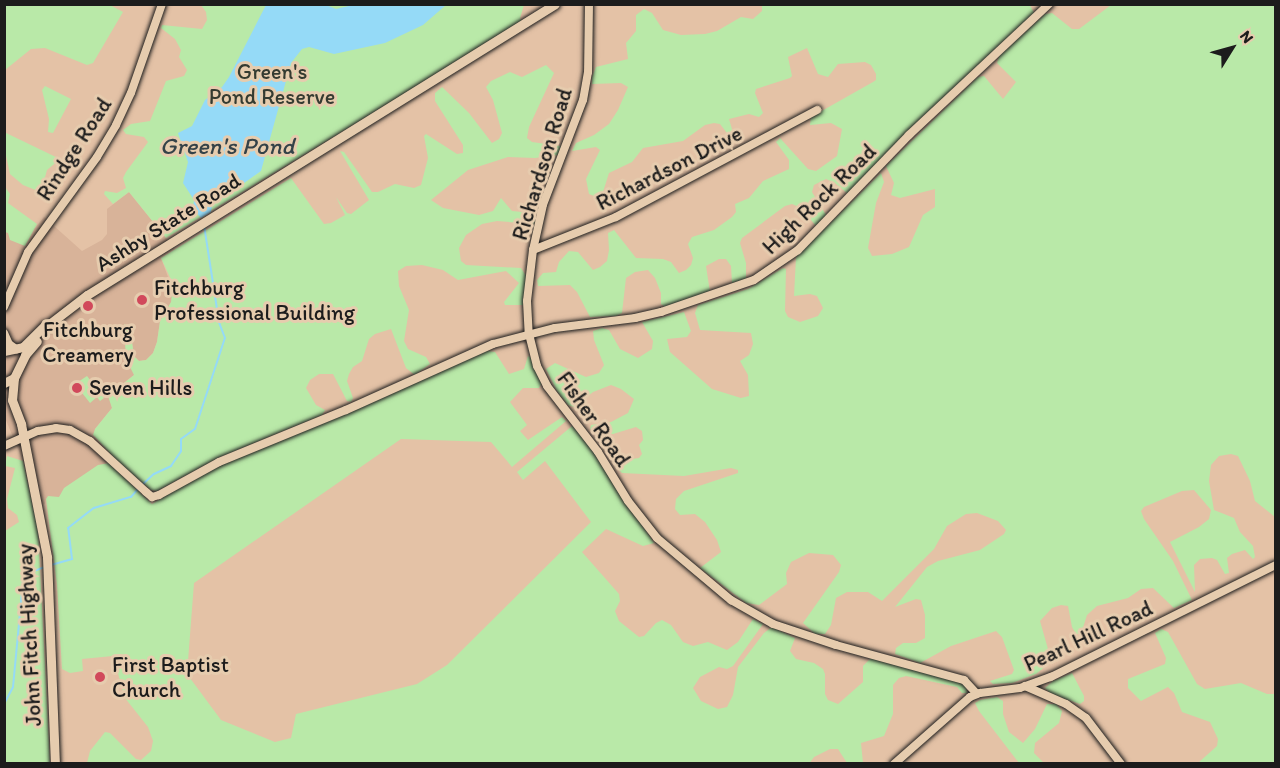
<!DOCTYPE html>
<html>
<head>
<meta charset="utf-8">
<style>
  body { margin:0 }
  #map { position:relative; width:1280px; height:768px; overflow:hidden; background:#e4c2a6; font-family:Itim,sans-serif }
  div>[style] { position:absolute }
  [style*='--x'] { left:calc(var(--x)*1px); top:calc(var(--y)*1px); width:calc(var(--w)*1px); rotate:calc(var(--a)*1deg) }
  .built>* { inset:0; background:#d8b399 }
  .green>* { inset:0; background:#b9e9a8 }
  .water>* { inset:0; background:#95daf7 }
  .stream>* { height:2px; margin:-1px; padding:0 1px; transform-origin:1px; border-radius:1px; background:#95daf7 }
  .roads { filter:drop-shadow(0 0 2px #1c1c1c) drop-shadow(0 0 2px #1c1c1c) }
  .minor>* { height:8px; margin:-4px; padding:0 4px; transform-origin:4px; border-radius:4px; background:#e6ccae }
  .major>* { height:9px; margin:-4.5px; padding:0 4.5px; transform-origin:4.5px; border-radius:4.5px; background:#e6ccae }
  .dots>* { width:16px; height:16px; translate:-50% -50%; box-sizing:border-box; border:3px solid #e6ccae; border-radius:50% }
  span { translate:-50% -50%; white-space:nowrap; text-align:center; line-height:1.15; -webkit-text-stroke:6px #e6ccae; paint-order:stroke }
  .park-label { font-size:22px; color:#343b31 }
  .street-label { font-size:22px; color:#1c1c1c }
  .poi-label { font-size:22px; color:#1c1c1c }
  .left { translate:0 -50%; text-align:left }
  .water-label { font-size:24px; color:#344248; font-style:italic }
  .frame { position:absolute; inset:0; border:6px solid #1c1c1c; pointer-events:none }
  .north { position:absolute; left:1202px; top:18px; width:60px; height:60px; -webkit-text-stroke:4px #e6ccae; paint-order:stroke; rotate:53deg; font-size:16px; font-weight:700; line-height:24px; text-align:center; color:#1c1c1c }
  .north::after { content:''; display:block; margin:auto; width:21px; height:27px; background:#1c1c1c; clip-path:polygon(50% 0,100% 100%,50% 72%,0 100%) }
</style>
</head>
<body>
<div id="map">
  <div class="built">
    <div style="clip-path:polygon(129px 192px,175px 249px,161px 258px,175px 296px,160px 321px,157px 342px,153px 353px,146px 360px,139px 361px,134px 356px,130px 328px,134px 375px,109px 394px,112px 408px,95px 429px,115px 457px,59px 497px,46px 499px,45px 504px,32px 506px,23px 461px,5px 418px,4px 215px,35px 228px,44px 217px,82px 251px,102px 240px,107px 234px,107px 209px)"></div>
  </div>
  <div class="green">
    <div style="clip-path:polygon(5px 4px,110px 5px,123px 12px,93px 63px,87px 65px,45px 48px,31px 49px,5px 70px)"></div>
    <div style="clip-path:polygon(201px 5px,524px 5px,520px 18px,522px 23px,166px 238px,129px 192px,113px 204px,104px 194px,105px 191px,117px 193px,126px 188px,123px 178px,126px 172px,148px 142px,144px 137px,126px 134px,123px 130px,131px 124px,150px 121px,166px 81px,184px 76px,187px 70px,179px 57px,181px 50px,175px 39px,161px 28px,162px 25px,202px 29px,207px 20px,206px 12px)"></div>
    <div style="clip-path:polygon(762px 5px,1030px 5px,1034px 13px,848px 194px,835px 183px,826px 179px,814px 185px,812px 192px,826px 215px,816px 226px,801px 208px,792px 204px,785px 206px,742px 238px,740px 243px,746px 263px,746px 279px,732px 283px,731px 266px,726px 259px,719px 259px,706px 266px,710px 292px,665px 307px,661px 304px,661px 293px,655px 278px,648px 270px,635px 272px,626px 278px,622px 313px,616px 316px,590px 317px,577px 292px,570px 285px,538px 286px,537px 280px,543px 273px,556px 272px,559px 262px,569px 251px,578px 252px,593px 270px,600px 267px,607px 261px,609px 250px,608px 233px,614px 230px,636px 258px,663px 259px,671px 262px,679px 273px,686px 270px,691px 265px,693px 258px,688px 244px,692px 237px,714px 230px,732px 217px,736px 212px,735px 204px,749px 198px,763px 181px,789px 169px,789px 160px,776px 142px,780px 138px,808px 169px,816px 171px,837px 156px,842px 129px,831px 123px,810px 125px,811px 117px,873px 82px,876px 80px,876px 74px,871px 65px,865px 62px,838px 64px,828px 77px,818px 74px,807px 48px,788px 57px,792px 76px,790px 78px,756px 89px,755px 93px,763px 113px,759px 117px,749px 114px,729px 119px,734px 136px,730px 137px,720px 124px,714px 123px,705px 125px,683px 141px,643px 148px,632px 162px,609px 173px,603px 192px,594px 196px,589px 194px,586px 179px,600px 150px,596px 147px,572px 151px,576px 143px,594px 135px,609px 124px,618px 110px,628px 87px,621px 83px,592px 84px,592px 77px,596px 67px,628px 59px,626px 43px,636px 31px,636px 15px,644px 9px,652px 13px,663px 30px,681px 35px,705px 34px,717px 31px,741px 17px,753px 19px,762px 11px)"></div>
    <div style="clip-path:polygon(1111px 5px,1275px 5px,1275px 517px,1255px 501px,1250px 481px,1238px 456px,1231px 454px,1219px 456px,1211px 465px,1209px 481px,1214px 510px,1234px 518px,1240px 532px,1253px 546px,1255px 557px,1253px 559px,1245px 550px,1232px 554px,1227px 558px,1229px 573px,1225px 574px,1217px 560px,1212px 558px,1200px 559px,1194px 565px,1195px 592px,1170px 542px,1199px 527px,1209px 519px,1211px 510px,1194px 490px,1182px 491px,1144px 507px,1141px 511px,1144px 519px,1173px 561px,1192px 600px,1174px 608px,1153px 588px,1141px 589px,1128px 598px,1097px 606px,1087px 615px,1081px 634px,1076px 634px,1072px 627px,1068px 606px,1061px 605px,1052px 608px,1040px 621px,1050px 656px,1047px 665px,1036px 674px,1012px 683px,993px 684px,990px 681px,1012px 674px,1014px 670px,1002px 637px,996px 631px,951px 646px,920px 663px,895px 654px,896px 648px,903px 643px,916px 643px,925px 638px,925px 615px,921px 600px,916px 599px,895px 607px,927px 567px,938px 561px,980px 550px,1004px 534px,1006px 530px,998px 521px,977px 513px,966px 514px,947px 526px,934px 549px,882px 601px,868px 592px,847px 592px,836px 598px,831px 625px,825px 634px,815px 634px,803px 623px,839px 572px,841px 565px,833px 555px,809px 553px,791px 562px,786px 573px,787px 584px,759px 605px,746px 603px,700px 568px,721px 552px,717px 540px,705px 522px,695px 514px,680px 515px,675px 509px,676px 499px,684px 491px,738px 473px,738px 470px,731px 468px,684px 476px,622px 473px,615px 466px,617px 461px,639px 458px,642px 454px,639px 445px,643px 440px,642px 431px,636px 427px,613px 434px,598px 434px,590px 429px,591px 425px,611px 422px,628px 413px,634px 399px,621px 389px,611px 385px,593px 392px,574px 407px,568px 405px,557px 391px,546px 369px,555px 363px,586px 377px,599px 373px,604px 365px,594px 340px,593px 331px,602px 328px,609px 330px,620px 349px,638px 358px,652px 349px,653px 341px,642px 322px,684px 312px,691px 331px,687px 337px,667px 339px,670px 352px,712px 389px,741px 398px,749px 396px,748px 375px,740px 361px,749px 355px,753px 344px,751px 333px,700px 330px,695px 313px,698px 305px,748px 289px,783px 268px,786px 269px,785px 311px,788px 317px,800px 322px,818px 316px,823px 308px,817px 296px,810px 294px,794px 296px,796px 257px,881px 173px,884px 182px,876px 203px,868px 248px,872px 256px,892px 254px,909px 247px,923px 215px,935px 207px,935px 189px,900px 198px,891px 195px,894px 183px,886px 166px,978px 77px,984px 76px,1003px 99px,1016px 82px,997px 63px,999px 56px,1045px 14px,1052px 13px,1072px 29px,1079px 29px)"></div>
    <div style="clip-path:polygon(546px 65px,554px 73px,529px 127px,527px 138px,532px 142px,560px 146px,562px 148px,558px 155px,535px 158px,508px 157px,468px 170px,431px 200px,443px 208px,479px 215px,493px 211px,501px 198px,512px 211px,533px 213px,536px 219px,534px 224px,497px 221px,482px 224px,466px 235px,459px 248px,461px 261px,466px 265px,521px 268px,526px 276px,524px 305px,505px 305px,504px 302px,519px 283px,506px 271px,458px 280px,443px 270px,422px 265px,406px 266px,398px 271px,399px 286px,409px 310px,404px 341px,408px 349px,426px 357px,430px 364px,415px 375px,406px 368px,391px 329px,375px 334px,369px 339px,362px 361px,353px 367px,349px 374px,347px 381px,353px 398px,351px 402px,347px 401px,333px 374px,319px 374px,310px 380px,306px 388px,316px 405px,325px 410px,322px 415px,218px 458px,157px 491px,151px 490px,120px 464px,97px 439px,93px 435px,95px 429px,112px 408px,108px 396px,134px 375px,126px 359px,124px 324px,130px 328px,134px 356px,139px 361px,146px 360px,153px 353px,157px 342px,160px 321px,171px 302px,173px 284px,161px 258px,291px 178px,324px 224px,331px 223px,345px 215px,336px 197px,347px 213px,351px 214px,369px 200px,340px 151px,344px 152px,372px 192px,378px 192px,395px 184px,414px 188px,421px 185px,428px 158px,424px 136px,426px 134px,457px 154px,463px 153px,463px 145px,435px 101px,435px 93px,442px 87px,469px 113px,492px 143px,499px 139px,502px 133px,493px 100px,486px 87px,491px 81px,510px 72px,522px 77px)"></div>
    <div style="clip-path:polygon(45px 86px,71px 99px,53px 133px,48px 132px,49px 119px,42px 90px)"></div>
    <div style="clip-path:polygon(4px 132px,60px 159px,47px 170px,42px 188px,38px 191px,23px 185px,10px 174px,5px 151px)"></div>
    <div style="clip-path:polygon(5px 187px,10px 194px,8px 203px,37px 224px,25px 246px,10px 240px,8px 233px,5px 232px)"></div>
    <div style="clip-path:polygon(481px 350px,495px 352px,509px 374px,524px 369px,528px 356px,533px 359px,541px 384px,539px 388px,523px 388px,510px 402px,527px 425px,520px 431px,528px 440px,562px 417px,566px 421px,512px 467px,491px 442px,401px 439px,194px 583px,187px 674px,221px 720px,275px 742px,291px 738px,296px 714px,417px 684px,447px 665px,591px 522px,545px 461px,523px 480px,517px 472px,572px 426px,585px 439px,654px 543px,643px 546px,606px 529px,582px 552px,619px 594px,620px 601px,615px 611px,619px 621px,639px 637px,644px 636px,656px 623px,662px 620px,671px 625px,683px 642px,693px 646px,708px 642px,727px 650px,738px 642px,753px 619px,763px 624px,733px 666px,727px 669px,719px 667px,700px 677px,693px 688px,701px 701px,718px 709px,727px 707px,733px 695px,738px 667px,764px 633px,772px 627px,795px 638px,790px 651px,796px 659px,814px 663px,823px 669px,825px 674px,825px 694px,828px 700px,838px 704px,863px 682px,863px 666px,871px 658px,965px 684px,967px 693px,962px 693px,957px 687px,906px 676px,899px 678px,893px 685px,893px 714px,884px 736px,861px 743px,863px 763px,847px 763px,838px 749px,830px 749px,814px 757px,809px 764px,87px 763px,90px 751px,105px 732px,110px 733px,136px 759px,141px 760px,151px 751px,153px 741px,148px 727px,125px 698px,113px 656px,82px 659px,83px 671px,70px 673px,62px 669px,57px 585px,46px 499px,48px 496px,59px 497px,64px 488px,98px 465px,109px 463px,152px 504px,206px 472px)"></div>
    <div style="clip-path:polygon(87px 376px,104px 398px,100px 401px,97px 397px,90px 403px,75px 384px)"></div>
    <div style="clip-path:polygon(7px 456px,23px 461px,38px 531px,50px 763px,5px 763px,5px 531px,19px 522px,17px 515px,8px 508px,7px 499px,15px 468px,5px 466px)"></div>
    <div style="clip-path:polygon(1161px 629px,1168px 632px,1197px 684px,1205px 689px,1241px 683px,1267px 694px,1275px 694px,1275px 763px,1198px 763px,1217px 746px,1218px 739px,1210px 722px,1182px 712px,1174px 693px,1168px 687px,1141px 701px,1128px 688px,1128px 679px,1165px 664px,1166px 658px,1155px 633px)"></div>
    <div style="clip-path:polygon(1072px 673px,1084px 696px,1084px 701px,1080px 704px,1051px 694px,1045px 688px,1053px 681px)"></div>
    <div style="clip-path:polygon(997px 697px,1003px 701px,1003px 714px,1009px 732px,1023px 743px,1035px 729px,1047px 704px,1056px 704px,1062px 711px,1059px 723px,1035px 743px,1034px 753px,1044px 763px,1019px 763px,979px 711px,975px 703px,980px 700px)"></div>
  </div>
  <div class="water">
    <div style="clip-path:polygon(353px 5px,446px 5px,423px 25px,385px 43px,334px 54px,309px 47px,302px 49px,291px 63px,261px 171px,212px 206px,211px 212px,201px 218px,193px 209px,194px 200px,183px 183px,188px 162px,178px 133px,192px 126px,205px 100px,222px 87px,229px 77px,266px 5px,326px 5px,336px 9px)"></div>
  </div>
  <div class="stream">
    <div style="--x:142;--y:485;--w:16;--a:-43"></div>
    <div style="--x:154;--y:474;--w:19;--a:-25"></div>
    <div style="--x:171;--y:466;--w:18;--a:-56"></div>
    <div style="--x:181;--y:451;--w:12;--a:-90"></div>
    <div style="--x:181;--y:439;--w:17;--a:-36"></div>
    <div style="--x:195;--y:429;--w:96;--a:-71.8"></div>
    <div style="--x:225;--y:338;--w:17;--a:-111"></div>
    <div style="--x:219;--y:322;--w:98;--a:-98.8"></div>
    <div style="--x:51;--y:565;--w:22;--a:-16"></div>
    <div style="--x:72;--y:559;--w:31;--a:-97"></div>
    <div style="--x:68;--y:528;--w:33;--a:-38"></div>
    <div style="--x:94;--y:508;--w:39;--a:-17"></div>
    <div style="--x:131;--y:497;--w:11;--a:-49"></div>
    <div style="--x:4;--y:704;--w:19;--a:-62"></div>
    <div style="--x:13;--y:687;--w:106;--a:-84.6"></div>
    <div style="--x:23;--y:581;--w:10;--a:-53"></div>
    <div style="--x:29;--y:573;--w:17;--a:-21"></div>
  </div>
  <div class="roads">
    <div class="minor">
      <div style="--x:589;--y:4;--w:68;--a:90.8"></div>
      <div style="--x:588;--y:72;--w:28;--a:100"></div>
      <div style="--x:583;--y:100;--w:112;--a:110.9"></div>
      <div style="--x:543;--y:205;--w:46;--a:102.5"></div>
      <div style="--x:533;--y:250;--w:51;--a:96.7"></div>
      <div style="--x:527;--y:301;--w:33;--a:87"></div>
      <div style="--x:529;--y:334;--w:33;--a:76"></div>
      <div style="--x:537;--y:366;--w:22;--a:63"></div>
      <div style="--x:547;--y:386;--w:83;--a:52.3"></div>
      <div style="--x:598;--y:452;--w:57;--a:58.5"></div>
      <div style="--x:628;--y:501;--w:47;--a:51.9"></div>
      <div style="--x:657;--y:538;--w:97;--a:40"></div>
      <div style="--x:731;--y:600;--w:48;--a:29.7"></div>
      <div style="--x:773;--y:624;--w:66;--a:18.4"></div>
      <div style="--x:836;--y:645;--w:133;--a:15.3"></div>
      <div style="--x:964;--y:680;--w:19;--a:47"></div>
      <div style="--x:533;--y:250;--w:89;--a:-21.7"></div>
      <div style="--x:616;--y:217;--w:228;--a:-28"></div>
      <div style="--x:4;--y:307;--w:60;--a:-66.4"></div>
      <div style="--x:28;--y:252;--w:117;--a:-54"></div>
      <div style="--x:97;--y:157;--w:37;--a:-59"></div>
      <div style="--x:116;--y:125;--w:35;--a:-65"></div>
      <div style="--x:131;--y:93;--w:94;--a:-70.8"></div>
      <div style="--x:4;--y:333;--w:12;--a:66"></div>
      <div style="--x:9;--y:344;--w:9;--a:36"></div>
      <div style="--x:4;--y:446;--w:37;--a:-24"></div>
      <div style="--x:38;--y:431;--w:18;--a:-9"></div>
      <div style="--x:56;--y:428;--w:14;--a:8"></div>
      <div style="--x:70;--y:430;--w:23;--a:29"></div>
      <div style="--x:90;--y:441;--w:76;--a:42.3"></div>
      <div style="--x:146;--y:492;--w:8;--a:40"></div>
      <div style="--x:152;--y:497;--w:7;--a:-16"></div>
      <div style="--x:159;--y:495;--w:68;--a:-28.8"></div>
      <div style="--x:219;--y:462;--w:137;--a:-22.3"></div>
      <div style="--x:346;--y:410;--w:161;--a:-24.2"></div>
      <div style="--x:493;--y:344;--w:64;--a:-14.5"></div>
      <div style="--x:555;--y:328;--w:81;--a:-7.1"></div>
      <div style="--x:635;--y:318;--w:27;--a:-13"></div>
      <div style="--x:661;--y:312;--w:98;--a:-19"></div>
      <div style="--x:754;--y:280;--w:53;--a:-34.3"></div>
      <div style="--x:798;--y:250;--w:160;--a:-46"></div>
      <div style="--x:909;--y:135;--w:192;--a:-43.1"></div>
      <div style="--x:1025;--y:686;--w:45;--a:23.7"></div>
      <div style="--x:1066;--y:704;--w:24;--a:35"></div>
      <div style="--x:1086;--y:718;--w:58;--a:52.7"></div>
      <div style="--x:894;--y:764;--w:101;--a:-41.4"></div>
      <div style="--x:970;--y:697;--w:11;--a:-22"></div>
      <div style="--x:980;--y:693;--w:40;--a:-7.1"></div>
      <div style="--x:1020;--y:688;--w:33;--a:-20"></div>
      <div style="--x:1051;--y:677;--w:251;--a:-26.5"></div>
    </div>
    <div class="major">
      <div style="--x:4;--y:351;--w:19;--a:-12"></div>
      <div style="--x:23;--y:347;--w:31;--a:-45"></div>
      <div style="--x:45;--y:325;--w:3;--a:0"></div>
      <div style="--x:48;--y:325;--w:49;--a:-37.6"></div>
      <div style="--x:87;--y:295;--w:551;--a:-31.87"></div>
      <div style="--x:14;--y:378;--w:22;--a:95"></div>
      <div style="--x:12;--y:400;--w:26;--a:69"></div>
      <div style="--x:21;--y:424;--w:136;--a:78.9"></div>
      <div style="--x:47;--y:557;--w:207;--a:87.8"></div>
      <div style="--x:4;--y:383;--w:11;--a:-27"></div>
      <div style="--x:14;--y:378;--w:25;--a:-64"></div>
      <div style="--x:25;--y:355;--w:18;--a:-49"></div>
    </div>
  </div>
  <div class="dots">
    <div style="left:142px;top:300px;background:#d1495b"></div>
    <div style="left:88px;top:306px;background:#d1495b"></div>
    <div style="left:77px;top:388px;background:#d1495b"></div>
    <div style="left:100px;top:677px;background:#d1495b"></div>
  </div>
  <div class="park-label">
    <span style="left:272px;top:84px">Green's<br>Pond Reserve</span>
  </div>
  <div class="street-label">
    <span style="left:74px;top:149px;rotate:-57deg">Rindge Road</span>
    <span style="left:542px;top:164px;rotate:-73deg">Richardson Road</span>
    <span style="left:669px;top:168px;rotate:-27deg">Richardson Drive</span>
    <span style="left:819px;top:199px;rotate:-44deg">High Rock Road</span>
    <span style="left:168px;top:222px;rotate:-32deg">Ashby State Road</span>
    <span style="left:594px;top:419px;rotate:55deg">Fisher Road</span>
    <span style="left:29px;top:635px;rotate:-93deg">John Fitch Highway</span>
    <span style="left:1088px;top:636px;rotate:-25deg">Pearl Hill Road</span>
  </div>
  <div class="poi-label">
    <span class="left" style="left:154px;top:300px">Fitchburg<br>Professional Building</span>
    <span style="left:88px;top:342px">Fitchburg<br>Creamery</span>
    <span class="left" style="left:89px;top:388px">Seven Hills</span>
    <span class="left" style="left:112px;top:677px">First Baptist<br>Church</span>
  </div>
  <div class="water-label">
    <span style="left:227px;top:146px">Green's Pond</span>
  </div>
  <div class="frame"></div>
  <div class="north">N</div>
</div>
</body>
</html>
